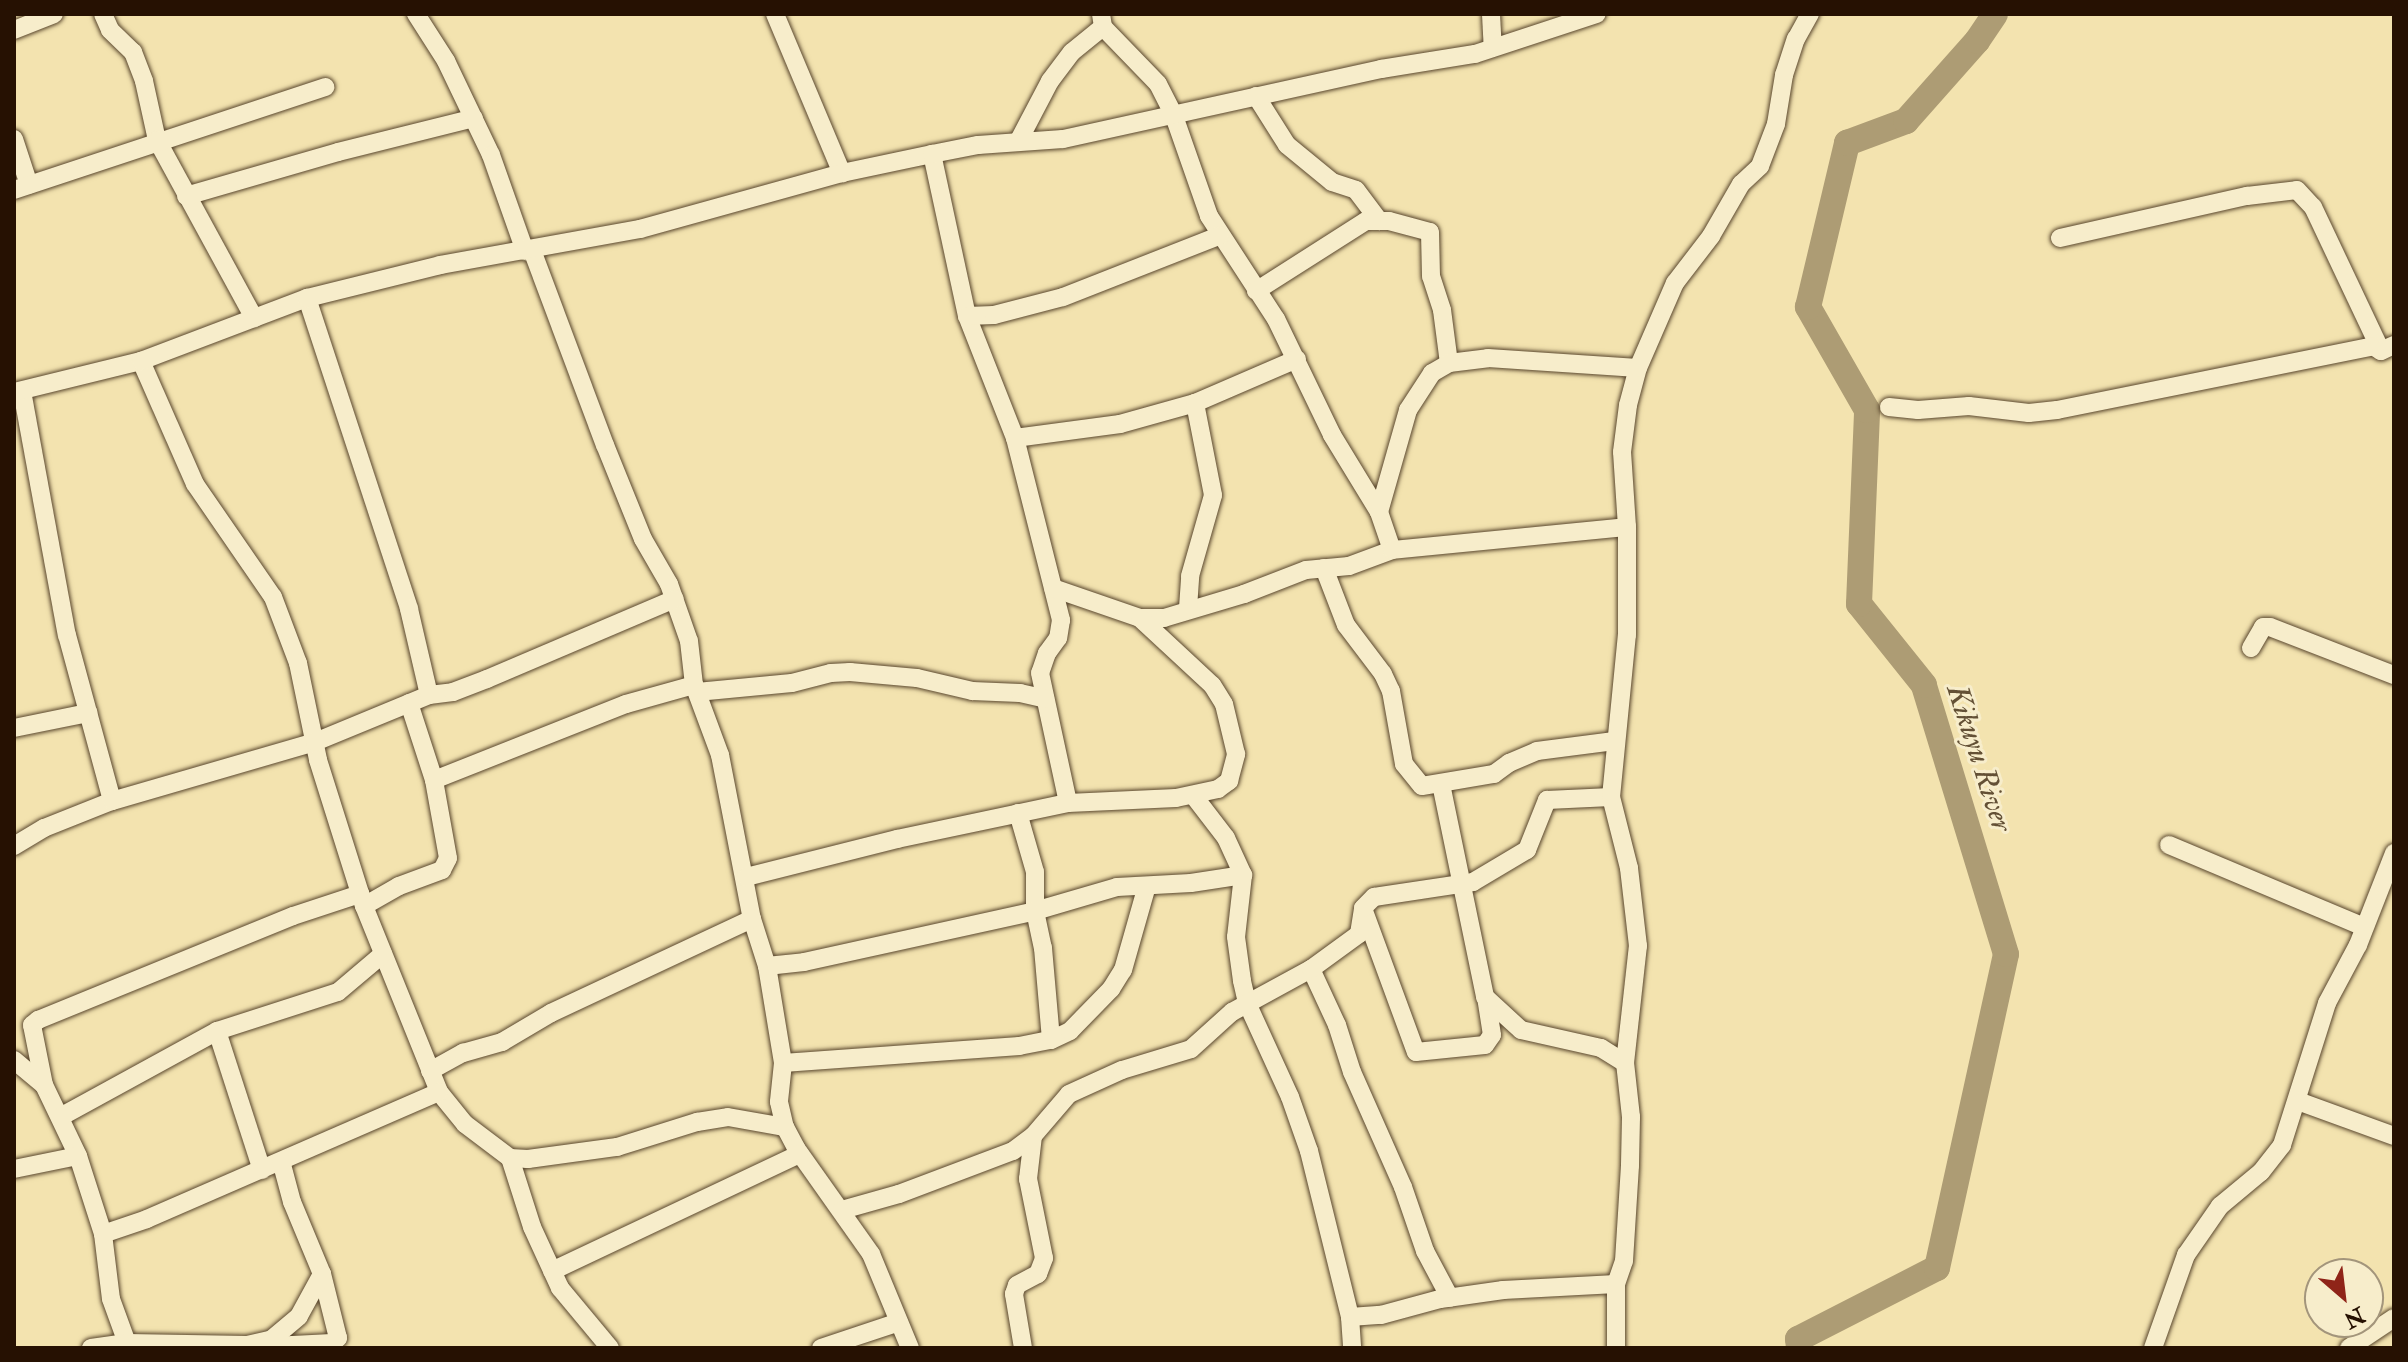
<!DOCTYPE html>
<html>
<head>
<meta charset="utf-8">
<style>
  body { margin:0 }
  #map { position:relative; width:2408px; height:1362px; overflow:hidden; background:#f3e3af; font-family:"IM FELL Double Pica",serif }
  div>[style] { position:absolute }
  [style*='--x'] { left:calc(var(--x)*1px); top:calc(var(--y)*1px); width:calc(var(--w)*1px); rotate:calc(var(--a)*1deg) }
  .river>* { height:26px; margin:-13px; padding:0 13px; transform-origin:13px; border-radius:13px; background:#ad9c74 }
  .roads { filter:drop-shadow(0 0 2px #59462d) drop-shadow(0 0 2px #59462d) }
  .street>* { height:18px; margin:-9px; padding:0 9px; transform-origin:9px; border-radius:9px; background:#f7edcb }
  span { translate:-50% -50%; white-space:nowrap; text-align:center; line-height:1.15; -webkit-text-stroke:6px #f7edcb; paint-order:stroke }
  .water-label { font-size:30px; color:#635035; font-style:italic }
  .frame { position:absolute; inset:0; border:16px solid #261102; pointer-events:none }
  .north { position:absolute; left:2304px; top:1258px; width:80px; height:80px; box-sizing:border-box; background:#f7edcb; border:2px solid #a3957b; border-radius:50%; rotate:152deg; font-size:22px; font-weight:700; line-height:32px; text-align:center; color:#261102 }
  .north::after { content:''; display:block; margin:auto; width:28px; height:36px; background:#8f2418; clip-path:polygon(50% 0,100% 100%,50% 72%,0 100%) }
</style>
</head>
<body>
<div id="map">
  <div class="river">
    <div style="--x:1799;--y:1348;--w:9;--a:-96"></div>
    <div style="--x:1798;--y:1339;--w:156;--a:-27.1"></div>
    <div style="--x:1937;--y:1268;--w:321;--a:-77.6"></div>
    <div style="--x:2006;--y:954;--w:281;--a:-107"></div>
    <div style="--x:1924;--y:685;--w:104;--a:-128.7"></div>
    <div style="--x:1859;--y:604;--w:194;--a:-87.6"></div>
    <div style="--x:1867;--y:410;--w:119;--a:-119.8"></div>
    <div style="--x:1808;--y:307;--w:169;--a:-76.6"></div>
    <div style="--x:1847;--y:143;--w:63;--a:-20.4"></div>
    <div style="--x:1906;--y:121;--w:107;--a:-48.4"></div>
    <div style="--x:1977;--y:41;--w:32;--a:-56"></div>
  </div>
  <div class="roads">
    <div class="street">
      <div style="--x:103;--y:14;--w:17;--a:66"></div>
      <div style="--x:110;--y:30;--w:32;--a:44"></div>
      <div style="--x:133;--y:52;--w:31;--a:69"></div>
      <div style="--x:144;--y:81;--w:60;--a:77.6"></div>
      <div style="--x:157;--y:140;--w:203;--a:61.4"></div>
      <div style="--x:416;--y:14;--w:56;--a:57.4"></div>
      <div style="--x:446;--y:61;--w:104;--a:64.4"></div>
      <div style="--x:491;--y:155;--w:102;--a:70.5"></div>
      <div style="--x:775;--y:14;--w:173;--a:67.2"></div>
      <div style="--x:1101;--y:14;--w:13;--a:81"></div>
      <div style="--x:1103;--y:27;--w:79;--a:46"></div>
      <div style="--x:1158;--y:84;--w:36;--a:63"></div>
      <div style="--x:1174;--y:116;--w:106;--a:70.7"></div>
      <div style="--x:1209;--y:216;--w:123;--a:57"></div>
      <div style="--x:1276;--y:319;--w:129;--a:64.2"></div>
      <div style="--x:1332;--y:435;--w:90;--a:58.6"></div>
      <div style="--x:1379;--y:512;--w:40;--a:71.1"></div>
      <div style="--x:1491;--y:14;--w:33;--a:87"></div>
      <div style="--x:14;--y:30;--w:43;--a:-21.8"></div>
      <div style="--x:1256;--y:96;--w:58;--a:57.7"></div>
      <div style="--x:1287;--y:145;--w:58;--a:39.4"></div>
      <div style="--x:1332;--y:182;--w:25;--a:18"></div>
      <div style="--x:1356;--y:190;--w:39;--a:53"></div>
      <div style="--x:14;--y:139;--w:48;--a:71.9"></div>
      <div style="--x:1018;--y:142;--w:69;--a:-62.3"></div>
      <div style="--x:1050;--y:81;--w:36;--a:-53"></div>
      <div style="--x:1072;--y:52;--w:40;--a:-39"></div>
      <div style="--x:932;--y:154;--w:166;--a:77.8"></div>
      <div style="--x:967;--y:316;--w:131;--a:68.5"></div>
      <div style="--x:1015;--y:438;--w:188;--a:75.8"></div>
      <div style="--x:1061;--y:620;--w:18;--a:99"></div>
      <div style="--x:1058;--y:638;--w:19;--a:126"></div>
      <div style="--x:1047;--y:653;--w:21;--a:109"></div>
      <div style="--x:1040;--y:673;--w:133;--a:77.8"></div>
      <div style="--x:14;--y:190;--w:328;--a:-18.3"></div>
      <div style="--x:186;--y:196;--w:158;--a:-16.1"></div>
      <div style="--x:338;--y:152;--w:140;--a:-14"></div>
      <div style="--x:2060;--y:238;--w:192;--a:-12.7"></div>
      <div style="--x:2247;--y:196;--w:50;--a:-6.8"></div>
      <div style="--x:2297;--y:190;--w:23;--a:47"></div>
      <div style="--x:2313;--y:207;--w:159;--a:64.7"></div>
      <div style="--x:532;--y:250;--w:208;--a:69.5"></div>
      <div style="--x:605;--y:445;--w:101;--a:68"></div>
      <div style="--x:643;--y:539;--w:52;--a:60"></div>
      <div style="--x:669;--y:584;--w:60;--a:70.7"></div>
      <div style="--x:689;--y:641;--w:44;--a:83.5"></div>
      <div style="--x:694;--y:685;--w:75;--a:69.6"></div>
      <div style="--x:720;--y:755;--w:167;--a:79"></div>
      <div style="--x:752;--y:919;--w:49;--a:72.3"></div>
      <div style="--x:767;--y:966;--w:98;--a:80.6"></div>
      <div style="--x:783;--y:1063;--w:39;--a:96"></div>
      <div style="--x:779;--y:1102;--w:26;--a:77"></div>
      <div style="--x:785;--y:1127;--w:24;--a:62"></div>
      <div style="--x:796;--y:1148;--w:130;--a:54.7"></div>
      <div style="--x:871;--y:1254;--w:102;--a:67.5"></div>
      <div style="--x:1256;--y:291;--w:130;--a:-32.5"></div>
      <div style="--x:1366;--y:221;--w:23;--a:0"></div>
      <div style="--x:1389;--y:221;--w:42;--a:15"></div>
      <div style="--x:1430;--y:232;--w:44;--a:88.7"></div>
      <div style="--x:1431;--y:276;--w:36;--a:72"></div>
      <div style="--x:1442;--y:310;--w:53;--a:82.5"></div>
      <div style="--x:307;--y:298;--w:327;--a:71.8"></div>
      <div style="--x:409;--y:609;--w:88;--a:76.9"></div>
      <div style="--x:967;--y:316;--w:27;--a:-2"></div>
      <div style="--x:994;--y:315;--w:71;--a:-14.6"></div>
      <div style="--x:1063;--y:297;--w:168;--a:-21.4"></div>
      <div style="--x:141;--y:361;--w:134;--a:66.3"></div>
      <div style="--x:195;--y:484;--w:137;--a:55.4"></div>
      <div style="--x:273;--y:597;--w:71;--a:69.3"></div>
      <div style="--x:298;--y:663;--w:99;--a:78.3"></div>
      <div style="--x:318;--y:760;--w:153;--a:72.5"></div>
      <div style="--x:364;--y:906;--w:201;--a:68"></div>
      <div style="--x:439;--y:1092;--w:41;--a:50.9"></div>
      <div style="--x:465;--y:1124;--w:56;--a:37.1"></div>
      <div style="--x:510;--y:1158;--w:18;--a:3"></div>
      <div style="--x:528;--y:1159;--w:90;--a:-7.7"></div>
      <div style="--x:617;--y:1147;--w:84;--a:-17.4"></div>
      <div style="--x:697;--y:1122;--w:31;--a:-9"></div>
      <div style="--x:728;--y:1117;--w:58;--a:10"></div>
      <div style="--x:22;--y:391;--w:248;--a:79.6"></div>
      <div style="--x:67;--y:635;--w:172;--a:74.8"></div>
      <div style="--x:14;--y:392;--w:131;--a:-13.7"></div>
      <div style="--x:141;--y:361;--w:178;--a:-20.8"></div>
      <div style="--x:307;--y:298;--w:137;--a:-13.9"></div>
      <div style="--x:440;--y:265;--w:203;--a:-10.2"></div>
      <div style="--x:640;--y:229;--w:210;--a:-15.5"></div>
      <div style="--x:842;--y:173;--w:92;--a:-11.9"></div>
      <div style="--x:932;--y:154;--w:47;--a:-11.1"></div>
      <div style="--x:978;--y:145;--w:85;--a:-4"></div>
      <div style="--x:1063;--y:139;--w:326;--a:-12.4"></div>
      <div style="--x:1381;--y:69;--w:95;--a:-9.1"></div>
      <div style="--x:1475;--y:54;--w:128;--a:-18.2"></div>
      <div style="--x:1889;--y:407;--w:29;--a:6"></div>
      <div style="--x:1918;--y:410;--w:51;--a:-4.5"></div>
      <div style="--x:1969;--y:406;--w:60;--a:6.7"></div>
      <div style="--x:2029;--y:413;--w:28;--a:-6"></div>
      <div style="--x:2057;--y:410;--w:322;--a:-11.4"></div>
      <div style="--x:2373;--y:346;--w:9;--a:32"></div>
      <div style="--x:2381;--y:351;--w:14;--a:-25"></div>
      <div style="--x:1015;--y:438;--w:106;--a:-7.6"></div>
      <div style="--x:1120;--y:424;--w:78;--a:-15.6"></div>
      <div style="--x:1195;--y:403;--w:111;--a:-23.3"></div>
      <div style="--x:1379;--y:512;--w:106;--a:-74.1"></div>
      <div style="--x:1408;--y:410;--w:44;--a:-57"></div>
      <div style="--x:1432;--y:373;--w:20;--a:-30"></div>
      <div style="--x:1449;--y:363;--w:39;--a:-7"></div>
      <div style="--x:1488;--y:358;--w:150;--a:3.8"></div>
      <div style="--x:1324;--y:568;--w:61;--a:68.9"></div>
      <div style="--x:1346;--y:625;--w:61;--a:52.9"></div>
      <div style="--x:1383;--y:674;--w:19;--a:65"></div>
      <div style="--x:1391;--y:691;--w:74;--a:79.9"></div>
      <div style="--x:1404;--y:764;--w:28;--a:51"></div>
      <div style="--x:1422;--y:786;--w:73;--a:-9.5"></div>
      <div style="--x:1494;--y:774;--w:19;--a:-36"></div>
      <div style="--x:1509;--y:763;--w:30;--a:-23"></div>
      <div style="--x:1537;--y:751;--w:78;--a:-7.4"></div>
      <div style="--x:1053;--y:588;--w:92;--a:19"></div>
      <div style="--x:1140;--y:618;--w:24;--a:0"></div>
      <div style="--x:1164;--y:618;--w:84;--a:-16.7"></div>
      <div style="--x:1244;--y:594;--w:66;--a:-21.2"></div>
      <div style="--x:1306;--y:570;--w:43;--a:-5.3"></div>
      <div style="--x:1349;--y:566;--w:46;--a:-20.4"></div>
      <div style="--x:1392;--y:550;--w:236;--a:-5.6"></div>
      <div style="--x:1188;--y:608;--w:32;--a:-86"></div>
      <div style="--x:1190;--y:576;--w:84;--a:-74.1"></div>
      <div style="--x:1213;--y:495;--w:94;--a:-101.1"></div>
      <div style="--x:2251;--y:648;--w:24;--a:-60"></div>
      <div style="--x:2263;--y:627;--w:7;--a:0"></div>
      <div style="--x:2270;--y:627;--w:133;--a:21.2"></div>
      <div style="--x:697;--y:692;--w:95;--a:-5.4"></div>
      <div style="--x:792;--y:683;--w:40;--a:-14.4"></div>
      <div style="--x:831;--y:673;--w:19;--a:-3"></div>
      <div style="--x:850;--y:672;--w:67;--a:5.1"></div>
      <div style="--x:917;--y:678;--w:57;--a:13.3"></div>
      <div style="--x:972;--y:691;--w:48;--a:2.4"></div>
      <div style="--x:1020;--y:693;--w:26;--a:13"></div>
      <div style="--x:14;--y:728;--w:76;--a:-11.5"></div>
      <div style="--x:434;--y:780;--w:206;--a:-21.6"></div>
      <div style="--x:626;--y:704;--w:71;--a:-15.6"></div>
      <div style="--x:1441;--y:784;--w:217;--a:78.3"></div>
      <div style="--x:1485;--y:997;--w:49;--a:42.5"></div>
      <div style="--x:1521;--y:1030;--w:82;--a:12.7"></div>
      <div style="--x:1601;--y:1048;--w:28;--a:32"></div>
      <div style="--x:1193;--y:795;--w:54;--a:52.5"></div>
      <div style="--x:1226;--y:838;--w:41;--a:65.3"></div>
      <div style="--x:1243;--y:875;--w:62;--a:96.4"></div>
      <div style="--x:1236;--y:937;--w:44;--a:82.2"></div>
      <div style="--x:1242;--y:981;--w:23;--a:77"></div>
      <div style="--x:1247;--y:1003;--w:103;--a:65.4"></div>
      <div style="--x:1290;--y:1097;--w:57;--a:70.6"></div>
      <div style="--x:1309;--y:1151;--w:171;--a:76.1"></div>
      <div style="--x:1350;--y:1317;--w:31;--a:86"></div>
      <div style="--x:1018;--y:813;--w:61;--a:73.9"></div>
      <div style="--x:1035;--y:872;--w:39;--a:90"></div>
      <div style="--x:1035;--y:911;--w:38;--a:78"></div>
      <div style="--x:1043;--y:948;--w:92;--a:85"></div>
      <div style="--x:2169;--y:845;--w:212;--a:22.8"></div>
      <div style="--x:14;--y:846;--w:35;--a:-31"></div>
      <div style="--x:44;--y:828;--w:73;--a:-21.7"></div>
      <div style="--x:112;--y:801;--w:211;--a:-16.2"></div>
      <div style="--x:315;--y:742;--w:123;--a:-22.4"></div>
      <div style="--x:429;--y:695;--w:24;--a:-7"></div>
      <div style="--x:453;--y:692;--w:36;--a:-21"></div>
      <div style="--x:487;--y:679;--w:204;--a:-23.1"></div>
      <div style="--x:746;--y:877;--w:156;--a:-14.1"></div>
      <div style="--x:897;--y:839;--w:175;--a:-11.9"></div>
      <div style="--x:1068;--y:803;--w:108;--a:-2.7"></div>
      <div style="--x:1176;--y:798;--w:43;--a:-12.1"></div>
      <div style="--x:1218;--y:789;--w:14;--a:-36"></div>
      <div style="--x:1229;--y:781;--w:28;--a:-75"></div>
      <div style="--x:1236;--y:754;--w:51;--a:-103.5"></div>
      <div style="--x:1224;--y:704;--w:22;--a:-122"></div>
      <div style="--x:1212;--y:685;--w:98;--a:-137.1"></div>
      <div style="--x:364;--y:906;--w:40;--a:-29.7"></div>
      <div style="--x:399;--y:886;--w:46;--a:-20.4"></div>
      <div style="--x:442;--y:870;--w:13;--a:-63"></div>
      <div style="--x:448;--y:858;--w:79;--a:-100.2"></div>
      <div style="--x:434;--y:780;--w:81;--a:-108"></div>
      <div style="--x:1364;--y:911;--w:150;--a:69.8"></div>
      <div style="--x:1416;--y:1052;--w:69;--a:-5.8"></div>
      <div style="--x:1485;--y:1045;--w:12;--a:-55"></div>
      <div style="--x:1492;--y:1035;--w:37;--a:-99"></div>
      <div style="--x:767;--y:966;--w:37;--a:-6"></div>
      <div style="--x:804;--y:962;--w:237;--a:-12.4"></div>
      <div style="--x:1035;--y:911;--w:85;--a:-16.3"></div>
      <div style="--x:1117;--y:887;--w:74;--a:-3.1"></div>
      <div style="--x:1191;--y:883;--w:53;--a:-8.7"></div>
      <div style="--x:1311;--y:969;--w:62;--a:65.1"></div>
      <div style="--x:1337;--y:1025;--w:49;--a:72.3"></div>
      <div style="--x:1352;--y:1072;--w:126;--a:66.1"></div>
      <div style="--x:1403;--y:1187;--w:68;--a:71"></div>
      <div style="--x:1425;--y:1251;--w:53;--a:62"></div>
      <div style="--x:217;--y:1031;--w:146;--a:72.1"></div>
      <div style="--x:14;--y:1060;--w:39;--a:40"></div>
      <div style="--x:44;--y:1085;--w:79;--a:64.4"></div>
      <div style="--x:78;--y:1156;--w:82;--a:72.2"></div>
      <div style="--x:103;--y:1234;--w:65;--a:83"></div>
      <div style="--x:111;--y:1299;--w:47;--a:70"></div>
      <div style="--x:783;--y:1063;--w:237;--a:-4.1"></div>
      <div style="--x:1019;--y:1046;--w:33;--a:-11"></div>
      <div style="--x:1051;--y:1040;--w:21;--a:-25"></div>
      <div style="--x:1070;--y:1031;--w:59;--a:-45.7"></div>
      <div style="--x:1111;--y:989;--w:22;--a:-58"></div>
      <div style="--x:1123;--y:970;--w:87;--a:-74.1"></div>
      <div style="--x:430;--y:1071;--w:38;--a:-29"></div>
      <div style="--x:463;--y:1053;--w:41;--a:-15.8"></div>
      <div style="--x:502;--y:1042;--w:57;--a:-30.6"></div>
      <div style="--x:551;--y:1013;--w:222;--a:-25.1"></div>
      <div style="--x:44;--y:1085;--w:61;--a:-101.3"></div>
      <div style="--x:32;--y:1025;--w:8;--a:-40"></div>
      <div style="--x:38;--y:1020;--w:275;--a:-22.2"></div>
      <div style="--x:293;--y:916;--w:71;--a:-18.2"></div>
      <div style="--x:2298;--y:1101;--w:102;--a:20"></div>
      <div style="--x:62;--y:1116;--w:177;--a:-28.7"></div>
      <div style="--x:217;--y:1031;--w:127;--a:-17.9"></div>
      <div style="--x:338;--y:992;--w:59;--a:-40.2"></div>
      <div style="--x:510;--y:1158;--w:72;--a:72.3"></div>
      <div style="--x:532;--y:1227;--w:67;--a:65.3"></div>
      <div style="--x:560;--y:1288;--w:78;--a:50.2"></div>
      <div style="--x:14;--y:1169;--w:65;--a:-11.5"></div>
      <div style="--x:842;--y:1210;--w:59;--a:-15.7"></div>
      <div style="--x:899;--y:1194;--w:122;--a:-20.7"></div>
      <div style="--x:1013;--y:1151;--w:25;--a:-37"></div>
      <div style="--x:1033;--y:1136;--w:55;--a:-49.4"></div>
      <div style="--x:1069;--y:1094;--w:58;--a:-24.4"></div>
      <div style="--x:1122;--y:1070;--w:72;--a:-16.9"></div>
      <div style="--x:1191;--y:1049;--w:55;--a:-42.1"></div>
      <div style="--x:1232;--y:1012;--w:90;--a:-28.6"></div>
      <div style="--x:1311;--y:969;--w:59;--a:-36.1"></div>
      <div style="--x:1359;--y:934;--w:26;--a:-81"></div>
      <div style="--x:1363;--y:908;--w:16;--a:-45"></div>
      <div style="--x:1374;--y:897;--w:100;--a:-8.6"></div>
      <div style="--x:1473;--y:882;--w:63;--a:-30.7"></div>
      <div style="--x:1527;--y:850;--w:54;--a:-68.2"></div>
      <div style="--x:1547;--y:800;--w:64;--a:-2.7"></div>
      <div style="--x:103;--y:1234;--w:46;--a:-18.8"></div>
      <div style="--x:147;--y:1219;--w:318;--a:-23.5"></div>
      <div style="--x:552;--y:1271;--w:274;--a:-25.3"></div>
      <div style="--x:1350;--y:1317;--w:31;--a:-4"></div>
      <div style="--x:1381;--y:1315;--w:61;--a:-15.2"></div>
      <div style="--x:1440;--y:1299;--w:64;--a:-8.1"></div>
      <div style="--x:1503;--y:1290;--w:113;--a:-3"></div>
      <div style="--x:273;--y:1346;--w:59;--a:-2.9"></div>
      <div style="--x:332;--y:1343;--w:8;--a:-40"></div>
      <div style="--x:338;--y:1338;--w:66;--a:-104"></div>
      <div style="--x:322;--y:1274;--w:78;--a:-112.6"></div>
      <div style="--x:292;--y:1202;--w:42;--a:-105"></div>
      <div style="--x:91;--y:1348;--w:36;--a:-8"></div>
      <div style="--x:127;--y:1343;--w:120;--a:1"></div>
      <div style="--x:247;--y:1345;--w:26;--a:-13"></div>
      <div style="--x:272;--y:1339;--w:35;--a:-40"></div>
      <div style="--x:299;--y:1316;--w:48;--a:-61.3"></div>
      <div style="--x:821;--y:1348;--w:82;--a:-18.4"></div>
      <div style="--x:1023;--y:1348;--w:55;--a:-99.5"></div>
      <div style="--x:1014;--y:1294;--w:9;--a:-72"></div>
      <div style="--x:1017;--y:1285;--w:24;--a:-28"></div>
      <div style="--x:1038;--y:1274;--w:17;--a:-69"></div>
      <div style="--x:1044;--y:1258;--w:81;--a:-101.4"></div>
      <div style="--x:1028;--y:1179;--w:43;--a:-83.4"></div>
      <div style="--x:1616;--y:1348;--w:64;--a:-90"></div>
      <div style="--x:1616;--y:1284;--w:24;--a:-71"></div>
      <div style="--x:1624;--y:1261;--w:96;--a:-86.4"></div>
      <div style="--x:1630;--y:1165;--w:48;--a:-88.8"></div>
      <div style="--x:1631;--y:1117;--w:54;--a:-96.3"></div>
      <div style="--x:1625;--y:1063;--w:118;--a:-83.7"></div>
      <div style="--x:1638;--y:946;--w:79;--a:-96.6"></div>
      <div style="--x:1629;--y:868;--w:73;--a:-104.2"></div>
      <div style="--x:1611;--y:797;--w:163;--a:-84.4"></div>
      <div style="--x:1627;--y:635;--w:108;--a:-90"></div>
      <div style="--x:1627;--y:527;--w:75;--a:-93.8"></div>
      <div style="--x:1622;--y:452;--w:47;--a:-82.7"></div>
      <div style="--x:1628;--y:405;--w:38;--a:-75"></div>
      <div style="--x:1638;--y:368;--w:93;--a:-66.5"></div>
      <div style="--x:1675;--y:283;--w:59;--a:-52.5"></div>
      <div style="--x:1711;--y:236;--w:60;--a:-60"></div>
      <div style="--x:1741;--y:184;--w:26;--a:-43"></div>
      <div style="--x:1760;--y:166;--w:45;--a:-69.1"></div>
      <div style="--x:1776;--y:124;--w:50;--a:-80.7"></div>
      <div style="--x:1784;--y:75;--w:38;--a:-72"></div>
      <div style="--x:1796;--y:39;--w:29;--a:-61"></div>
      <div style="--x:2153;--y:1348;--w:99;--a:-70.5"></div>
      <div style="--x:2186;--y:1255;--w:60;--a:-55.2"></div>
      <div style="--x:2220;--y:1206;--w:53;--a:-39.7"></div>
      <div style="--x:2261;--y:1172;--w:34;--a:-52"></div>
      <div style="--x:2282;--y:1145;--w:149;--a:-72.4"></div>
      <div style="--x:2327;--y:1003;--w:66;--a:-61.9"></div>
      <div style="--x:2358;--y:945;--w:99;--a:-68.6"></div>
      <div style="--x:2349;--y:1348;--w:54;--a:-33.7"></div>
    </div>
  </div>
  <div class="water-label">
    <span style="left:1979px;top:758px;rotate:72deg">Kikuyu River</span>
  </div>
  <div class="frame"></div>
  <div class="north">N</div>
</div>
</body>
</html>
